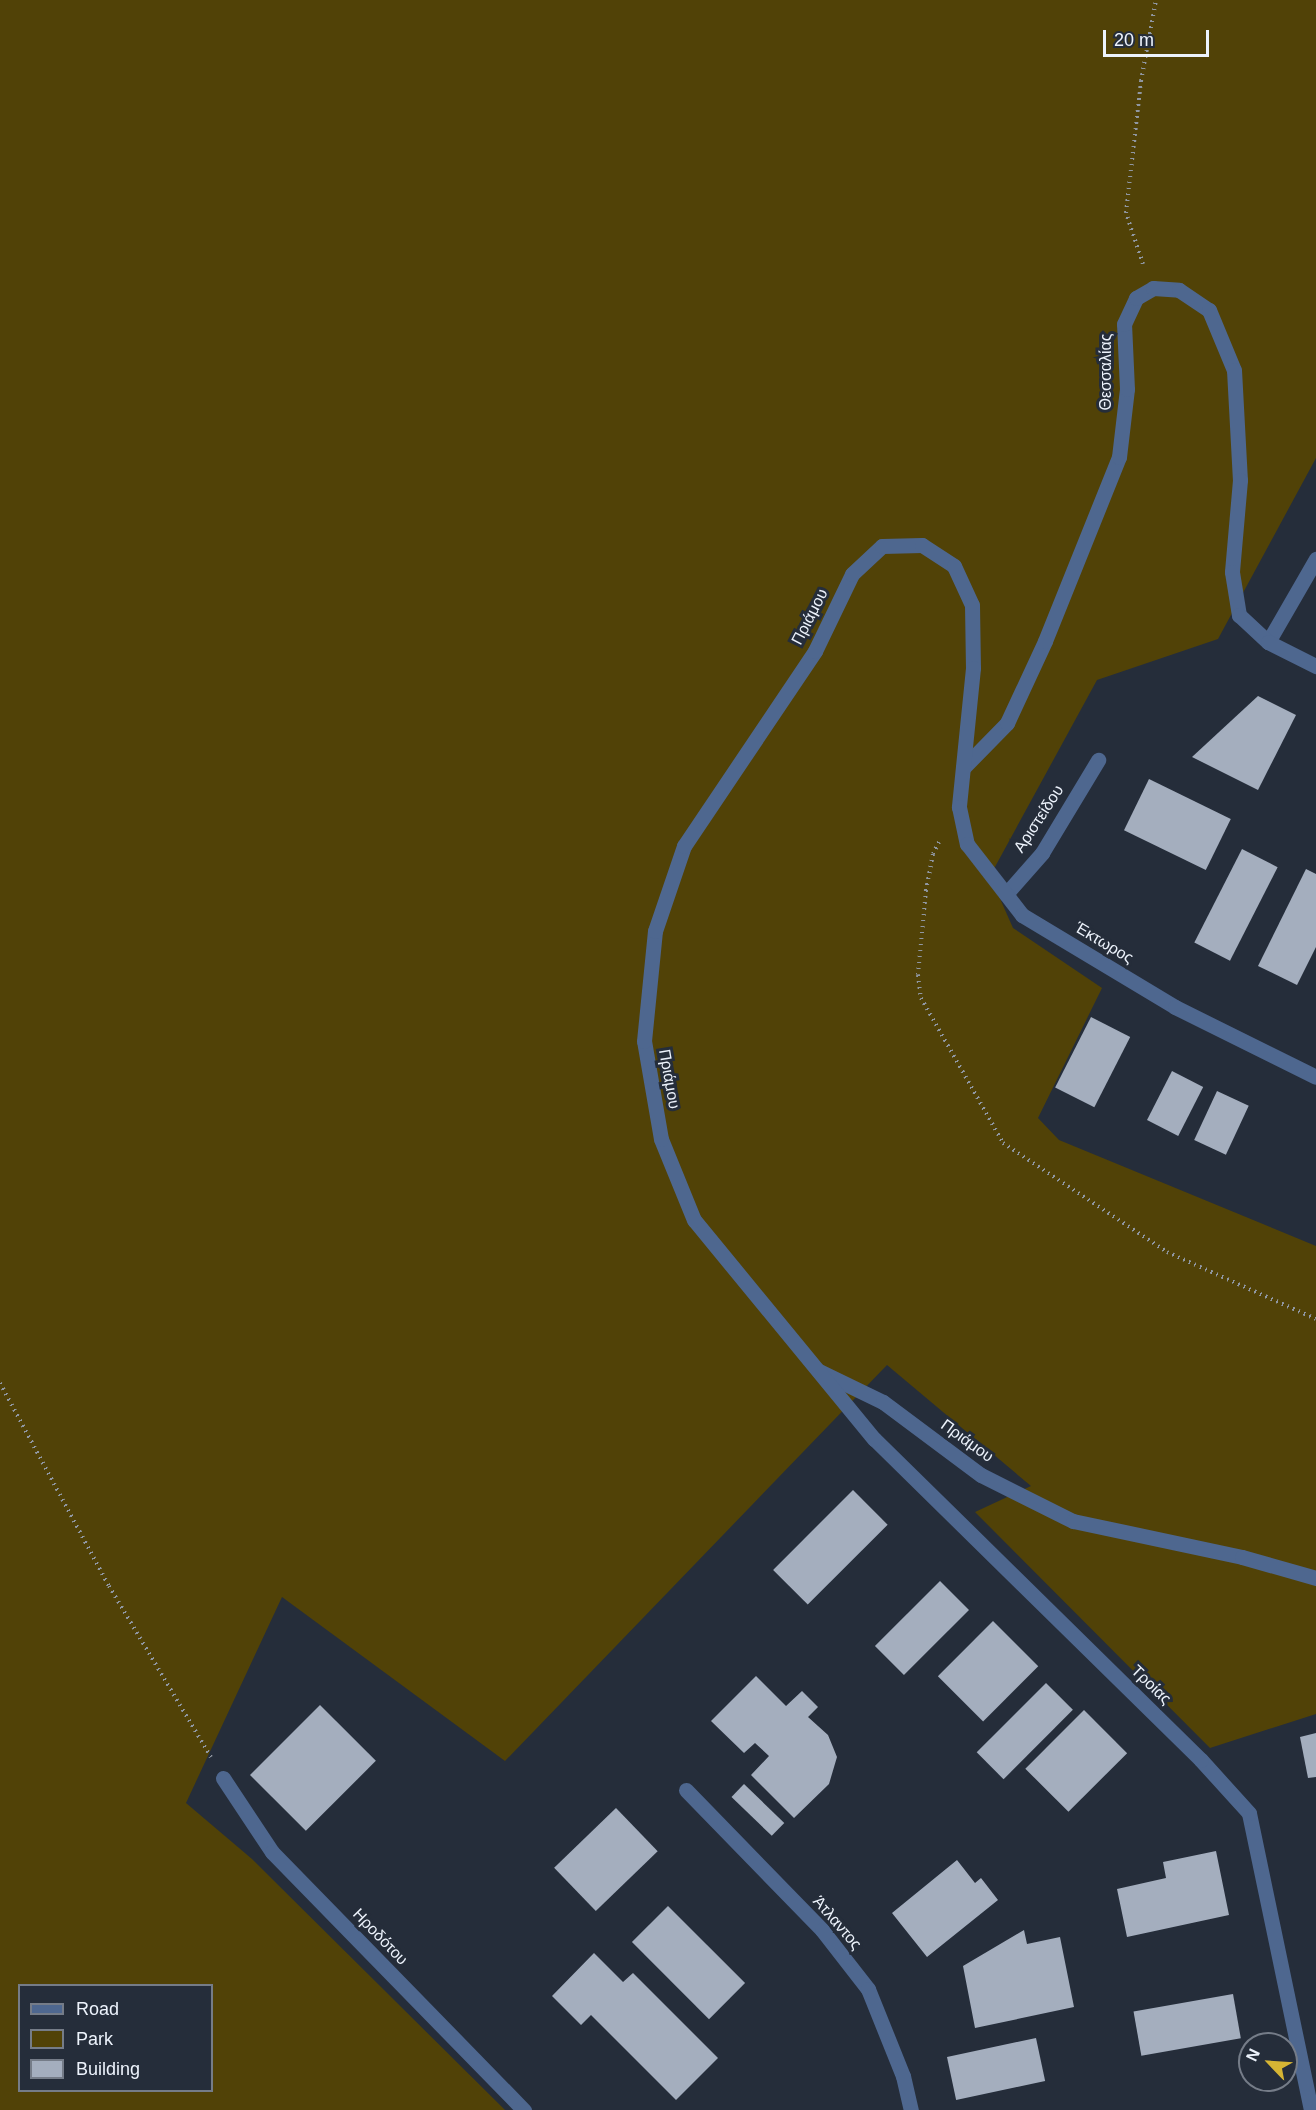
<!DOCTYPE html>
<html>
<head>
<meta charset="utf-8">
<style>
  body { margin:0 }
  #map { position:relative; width:1316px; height:2110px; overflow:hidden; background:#252d3a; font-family:Helvetica,sans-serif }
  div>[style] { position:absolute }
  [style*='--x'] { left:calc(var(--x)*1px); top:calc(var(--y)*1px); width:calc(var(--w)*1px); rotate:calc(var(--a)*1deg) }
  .green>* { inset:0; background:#514207 }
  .building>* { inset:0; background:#a4aebe; transform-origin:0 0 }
  .path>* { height:4px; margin-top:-2px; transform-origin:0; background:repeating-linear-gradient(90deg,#9097a2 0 1.5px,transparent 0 6px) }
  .minor>* { height:15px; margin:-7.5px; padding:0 7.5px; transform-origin:7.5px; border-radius:7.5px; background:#4e678f }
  span { translate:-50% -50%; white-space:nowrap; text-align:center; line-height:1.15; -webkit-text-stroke:6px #252d3a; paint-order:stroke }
  .street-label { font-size:16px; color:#edf3fc }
  .legend { position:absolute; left:18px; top:1984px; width:195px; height:108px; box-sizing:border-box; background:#252d3a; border:2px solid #757c88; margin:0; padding:8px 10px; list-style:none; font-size:18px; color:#edf3fc }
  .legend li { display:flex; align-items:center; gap:12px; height:30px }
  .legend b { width:30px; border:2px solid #757c88 }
  .north { position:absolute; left:1238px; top:2032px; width:60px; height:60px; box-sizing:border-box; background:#252d3a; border:2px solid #757c88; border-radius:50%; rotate:295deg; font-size:16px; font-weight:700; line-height:24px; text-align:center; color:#edf3fc }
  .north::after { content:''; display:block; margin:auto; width:21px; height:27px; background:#d6b534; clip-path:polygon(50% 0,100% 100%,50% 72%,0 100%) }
  .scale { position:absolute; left:1103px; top:30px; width:106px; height:27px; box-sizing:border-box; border:3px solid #edf3fc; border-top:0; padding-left:8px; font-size:18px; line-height:21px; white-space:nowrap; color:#edf3fc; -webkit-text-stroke:4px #252d3a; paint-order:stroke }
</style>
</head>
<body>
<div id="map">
  <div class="green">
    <div style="clip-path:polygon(evenodd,0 0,1316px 0,1316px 458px,1218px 639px,1097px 680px,990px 876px,1013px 928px,1102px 988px,1038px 1118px,1059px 1140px,1316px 1246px,1316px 1714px,1210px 1748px,975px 1512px,1031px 1486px,887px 1365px,505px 1761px,282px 1597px,186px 1803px,252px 1859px,505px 2110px,0 2110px,0 0,20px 1986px,212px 1986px,212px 2090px,20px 2090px,20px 1986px)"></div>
  </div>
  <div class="building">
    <div style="clip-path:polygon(1258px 696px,1296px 715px,1258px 790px,1192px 757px)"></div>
    <div style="left:1149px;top:779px;width:91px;height:57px;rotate:26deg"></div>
    <div style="left:1242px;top:849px;width:40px;height:105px;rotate:27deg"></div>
    <div style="clip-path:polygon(1306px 869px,1316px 874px,1316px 947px,1297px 985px,1258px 966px)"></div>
    <div style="left:1091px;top:1017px;width:44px;height:79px;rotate:27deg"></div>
    <div style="left:1172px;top:1071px;width:35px;height:55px;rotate:27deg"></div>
    <div style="left:1217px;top:1091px;width:35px;height:54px;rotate:25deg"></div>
    <div style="left:853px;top:1490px;width:49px;height:113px;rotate:45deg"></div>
    <div style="left:940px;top:1581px;width:41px;height:92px;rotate:45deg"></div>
    <div style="left:993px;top:1621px;width:64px;height:78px;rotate:45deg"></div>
    <div style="clip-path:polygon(756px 1676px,786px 1706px,802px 1691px,818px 1707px,808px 1717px,828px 1735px,837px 1757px,829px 1784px,794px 1818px,751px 1775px,769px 1756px,755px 1743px,744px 1753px,711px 1721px)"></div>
    <div style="left:1046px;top:1683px;width:38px;height:98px;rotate:45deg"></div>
    <div style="left:320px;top:1705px;width:79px;height:99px;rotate:45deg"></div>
    <div style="left:1084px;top:1710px;width:61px;height:83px;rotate:45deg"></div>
    <div style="clip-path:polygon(1316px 1733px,1316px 1777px,1308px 1778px,1300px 1737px)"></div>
    <div style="left:744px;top:1784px;width:56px;height:18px;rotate:44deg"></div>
    <div style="left:616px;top:1808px;width:60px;height:86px;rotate:46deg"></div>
    <div style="clip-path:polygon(1216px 1851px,1229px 1915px,1127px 1937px,1117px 1889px,1166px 1878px,1163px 1862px)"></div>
    <div style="clip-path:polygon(957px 1860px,975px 1883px,981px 1878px,998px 1900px,927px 1957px,892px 1913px)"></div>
    <div style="left:668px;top:1906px;width:109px;height:51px;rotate:45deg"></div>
    <div style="clip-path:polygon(1024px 1930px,1027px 1944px,1060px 1937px,1074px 2007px,975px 2028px,963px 1966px)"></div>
    <div style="clip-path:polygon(594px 1953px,623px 1982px,633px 1973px,718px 2058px,676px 2100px,591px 2015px,581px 2025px,552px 1996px)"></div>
    <div style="left:1233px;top:1994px;width:45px;height:101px;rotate:80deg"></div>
    <div style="left:1036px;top:2038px;width:44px;height:91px;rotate:78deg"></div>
  </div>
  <div class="path">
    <div style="--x:1143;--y:264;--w:54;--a:-108.4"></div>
    <div style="--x:1126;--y:213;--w:133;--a:-83.5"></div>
    <div style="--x:1141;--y:81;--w:82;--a:-79.5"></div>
    <div style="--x:939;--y:842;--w:13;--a:117"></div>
    <div style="--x:933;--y:854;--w:37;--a:101"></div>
    <div style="--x:926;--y:890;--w:85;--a:95.4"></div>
    <div style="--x:918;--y:975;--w:23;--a:83"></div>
    <div style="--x:921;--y:998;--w:167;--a:60.5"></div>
    <div style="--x:1003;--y:1143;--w:197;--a:33.6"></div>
    <div style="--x:1167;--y:1252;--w:163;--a:24.2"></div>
    <div style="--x:0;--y:1383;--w:230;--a:61.8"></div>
    <div style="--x:109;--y:1586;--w:199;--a:59.2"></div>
  </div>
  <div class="minor">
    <div style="--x:1268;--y:642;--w:96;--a:-60"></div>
    <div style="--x:963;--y:768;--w:63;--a:-45.6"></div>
    <div style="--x:1007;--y:723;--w:90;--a:-65.1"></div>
    <div style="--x:1045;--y:641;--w:198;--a:-68.1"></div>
    <div style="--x:1119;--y:457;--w:68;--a:-83.3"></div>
    <div style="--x:1127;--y:389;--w:65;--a:-92.6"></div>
    <div style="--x:1124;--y:324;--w:29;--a:-65"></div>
    <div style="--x:1136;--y:298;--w:20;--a:-30"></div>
    <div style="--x:1153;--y:288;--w:26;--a:4"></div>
    <div style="--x:1179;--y:290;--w:36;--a:34"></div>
    <div style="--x:1209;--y:310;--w:65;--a:67.4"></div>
    <div style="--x:1234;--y:370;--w:110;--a:86.9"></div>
    <div style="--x:1240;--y:480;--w:92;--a:95"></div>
    <div style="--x:1232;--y:572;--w:44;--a:80.8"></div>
    <div style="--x:1239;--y:615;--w:40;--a:43"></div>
    <div style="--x:1268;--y:642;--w:54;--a:26.6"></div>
    <div style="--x:1006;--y:894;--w:55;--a:-48.7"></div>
    <div style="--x:1042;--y:853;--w:109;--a:-58.9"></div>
    <div style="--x:819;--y:1371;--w:71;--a:25.8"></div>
    <div style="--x:883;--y:1402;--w:122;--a:36.7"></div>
    <div style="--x:981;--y:1475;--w:103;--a:26.6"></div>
    <div style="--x:1073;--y:1521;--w:173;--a:12"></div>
    <div style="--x:1242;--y:1557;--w:77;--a:15.8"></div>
    <div style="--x:223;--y:1778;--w:89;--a:56.5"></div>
    <div style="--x:272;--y:1852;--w:361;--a:45.7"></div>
    <div style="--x:686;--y:1790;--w:195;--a:45.8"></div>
    <div style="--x:822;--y:1930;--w:75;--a:52.1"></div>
    <div style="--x:868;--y:1989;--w:94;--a:68.1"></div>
    <div style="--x:903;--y:2076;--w:35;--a:77"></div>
    <div style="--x:1311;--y:2110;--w:303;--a:-101.8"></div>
    <div style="--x:1249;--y:1813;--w:72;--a:-132.2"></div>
    <div style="--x:1201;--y:1760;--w:458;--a:-135.5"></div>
    <div style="--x:874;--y:1439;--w:283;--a:-129.4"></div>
    <div style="--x:694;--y:1220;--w:87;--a:-112.2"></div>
    <div style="--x:661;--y:1139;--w:99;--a:-99.8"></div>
    <div style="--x:644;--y:1041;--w:111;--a:-84.3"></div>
    <div style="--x:655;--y:931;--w:90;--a:-71.2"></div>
    <div style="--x:684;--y:846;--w:235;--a:-56.1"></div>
    <div style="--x:815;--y:651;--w:85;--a:-64.3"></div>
    <div style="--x:852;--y:574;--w:41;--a:-43"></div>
    <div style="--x:882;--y:546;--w:40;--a:-1.4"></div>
    <div style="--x:922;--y:545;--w:38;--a:33"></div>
    <div style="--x:954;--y:566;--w:43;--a:65.2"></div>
    <div style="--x:972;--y:605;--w:63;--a:89.1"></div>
    <div style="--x:973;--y:668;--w:140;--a:95.8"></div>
    <div style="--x:959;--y:807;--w:38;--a:78"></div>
    <div style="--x:967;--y:844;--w:90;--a:52.2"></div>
    <div style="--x:1022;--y:915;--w:179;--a:31"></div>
    <div style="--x:1175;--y:1007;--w:157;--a:26.4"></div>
  </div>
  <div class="street-label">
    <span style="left:1106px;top:372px;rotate:-90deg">Θεσσαλίας</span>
    <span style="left:810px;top:617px;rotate:-63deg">Πριάμου</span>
    <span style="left:1039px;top:819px;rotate:-57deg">Αριστείδου</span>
    <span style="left:1104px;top:943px;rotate:31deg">Έκτωρος</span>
    <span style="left:669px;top:1079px;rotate:80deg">Πριάμου</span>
    <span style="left:967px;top:1441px;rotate:36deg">Πριάμου</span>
    <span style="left:1151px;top:1685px;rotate:44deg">Τροίας</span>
    <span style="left:837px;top:1923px;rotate:49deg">Άτλαντος</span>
    <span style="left:380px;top:1937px;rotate:46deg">Ηροδότου</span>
  </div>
  <ul class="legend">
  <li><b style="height:8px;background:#4e678f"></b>Road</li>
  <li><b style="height:16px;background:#514207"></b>Park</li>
  <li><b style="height:16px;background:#a4aebe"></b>Building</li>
  </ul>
  <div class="north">N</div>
  <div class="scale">20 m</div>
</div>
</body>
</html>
